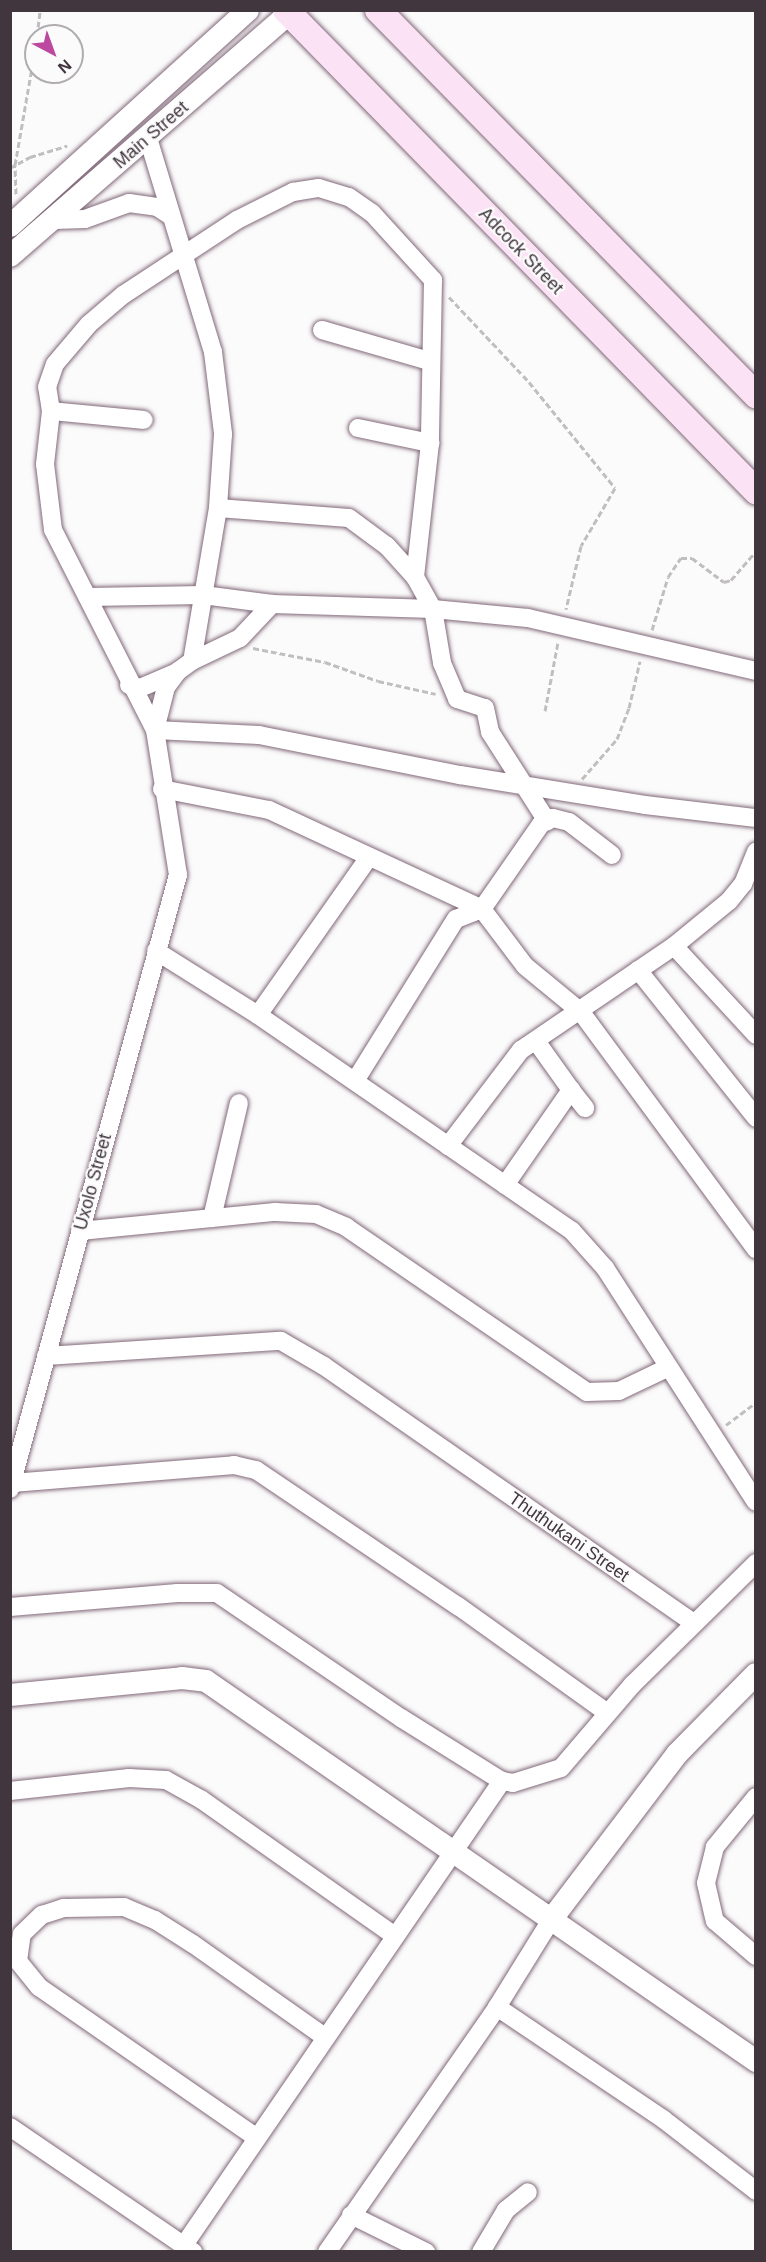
<!DOCTYPE html>
<html>
<head>
<meta charset="utf-8">
<style>
  body { margin:0 }
  #map { position:relative; width:766px; height:2262px; overflow:hidden; background:#fbfbfb; font-family:Arial,sans-serif }
  div>[style] { position:absolute }
  [style*='--x'] { left:calc(var(--x)*1px); top:calc(var(--y)*1px); width:calc(var(--w)*1px); rotate:calc(var(--a)*1deg) }
  .path>* { height:3px; margin-top:-1.5px; transform-origin:0; background:repeating-linear-gradient(90deg,#c1bec0 0 6px,transparent 0 9px) }
  .roads { filter:drop-shadow(0 0 2px #816879) drop-shadow(0 0 2px #816879) }
  .minor>* { height:18px; margin:-9px; padding:0 9px; transform-origin:9px; border-radius:9px; background:#fff }
  .tertiary>* { height:22px; margin:-11px; padding:0 11px; transform-origin:11px; border-radius:11px; background:#fff }
  .secondary>* { height:26px; margin:-13px; padding:0 13px; transform-origin:13px; border-radius:13px; background:#fce2f5 }
  span { translate:-50% -50%; white-space:nowrap; text-align:center; line-height:1.15; -webkit-text-stroke:4.5px #fbfbfb; paint-order:stroke }
  .street-label { font-size:18px; color:#41363e }
  .frame { position:absolute; inset:0; border:12px solid #41363e; pointer-events:none }
  .north { position:absolute; left:24px; top:24px; width:60px; height:60px; box-sizing:border-box; background:#fbfbfb; border:2px solid #b1acaf; border-radius:50%; rotate:139deg; font-size:16px; font-weight:700; line-height:24px; text-align:center; color:#41363e }
  .north::after { content:''; display:block; margin:auto; width:21px; height:27px; background:#bc48a0; clip-path:polygon(50% 0,100% 100%,50% 72%,0 100%) }
</style>
</head>
<body>
<div id="map">
  <div class="path">
    <div style="--x:37;--y:36;--w:26;--a:-83"></div>
    <div style="--x:10;--y:168;--w:23;--a:-29"></div>
    <div style="--x:30;--y:157;--w:39;--a:-17"></div>
    <div style="--x:16;--y:194;--w:29;--a:-92"></div>
    <div style="--x:15;--y:165;--w:122;--a:-80.1"></div>
    <div style="--x:449;--y:297;--w:117;--a:46.7"></div>
    <div style="--x:529;--y:382;--w:136;--a:50.9"></div>
    <div style="--x:615;--y:488;--w:67;--a:120.4"></div>
    <div style="--x:581;--y:546;--w:65;--a:103.4"></div>
    <div style="--x:652;--y:630;--w:55;--a:-73.2"></div>
    <div style="--x:668;--y:577;--w:23;--a:-56"></div>
    <div style="--x:681;--y:558;--w:11;--a:0"></div>
    <div style="--x:692;--y:558;--w:40;--a:37"></div>
    <div style="--x:724;--y:582;--w:7;--a:-16"></div>
    <div style="--x:731;--y:580;--w:38;--a:-49"></div>
    <div style="--x:253;--y:648;--w:73;--a:11"></div>
    <div style="--x:325;--y:662;--w:56;--a:19.7"></div>
    <div style="--x:378;--y:681;--w:59;--a:12.6"></div>
    <div style="--x:545;--y:711;--w:70;--a:-79.3"></div>
    <div style="--x:582;--y:779;--w:53;--a:-48.8"></div>
    <div style="--x:617;--y:739;--w:33;--a:-69"></div>
    <div style="--x:629;--y:708;--w:48;--a:-76.8"></div>
    <div style="--x:726;--y:1425;--w:38;--a:-37"></div>
  </div>
  <div class="roads">
    <div class="minor">
      <div style="--x:148;--y:138;--w:224;--a:73.1"></div>
      <div style="--x:213;--y:352;--w:83;--a:83"></div>
      <div style="--x:223;--y:434;--w:74;--a:93.9"></div>
      <div style="--x:218;--y:508;--w:155;--a:99.6"></div>
      <div style="--x:192;--y:661;--w:17;--a:144"></div>
      <div style="--x:178;--y:671;--w:20;--a:127"></div>
      <div style="--x:166;--y:687;--w:44;--a:104.3"></div>
      <div style="--x:155;--y:730;--w:104;--a:2.8"></div>
      <div style="--x:259;--y:735;--w:205;--a:11.3"></div>
      <div style="--x:460;--y:775;--w:187;--a:9.2"></div>
      <div style="--x:645;--y:805;--w:112;--a:6.7"></div>
      <div style="--x:54;--y:220;--w:31;--a:-2"></div>
      <div style="--x:85;--y:219;--w:47;--a:-20"></div>
      <div style="--x:129;--y:203;--w:28;--a:8"></div>
      <div style="--x:157;--y:207;--w:17;--a:33"></div>
      <div style="--x:322;--y:330;--w:111;--a:16.2"></div>
      <div style="--x:51;--y:411;--w:93;--a:5.5"></div>
      <div style="--x:358;--y:428;--w:74;--a:11.8"></div>
      <div style="--x:218;--y:508;--w:131;--a:4.4"></div>
      <div style="--x:349;--y:518;--w:47;--a:36.4"></div>
      <div style="--x:387;--y:546;--w:42;--a:47.9"></div>
      <div style="--x:415;--y:577;--w:37;--a:61"></div>
      <div style="--x:433;--y:609;--w:55;--a:80.5"></div>
      <div style="--x:442;--y:663;--w:39;--a:67"></div>
      <div style="--x:457;--y:699;--w:29;--a:18"></div>
      <div style="--x:485;--y:708;--w:25;--a:78"></div>
      <div style="--x:490;--y:732;--w:106;--a:57.4"></div>
      <div style="--x:89;--y:597;--w:114;--a:-1"></div>
      <div style="--x:203;--y:595;--w:70;--a:7.4"></div>
      <div style="--x:272;--y:604;--w:161;--a:1.8"></div>
      <div style="--x:433;--y:609;--w:95;--a:5.4"></div>
      <div style="--x:528;--y:618;--w:234;--a:13.1"></div>
      <div style="--x:192;--y:661;--w:53;--a:-25.6"></div>
      <div style="--x:240;--y:638;--w:47;--a:-46.7"></div>
      <div style="--x:129;--y:685;--w:11;--a:15"></div>
      <div style="--x:140;--y:688;--w:38;--a:-23"></div>
      <div style="--x:162;--y:789;--w:109;--a:11.1"></div>
      <div style="--x:269;--y:810;--w:235;--a:24.9"></div>
      <div style="--x:482;--y:909;--w:71;--a:53"></div>
      <div style="--x:525;--y:966;--w:72;--a:39.4"></div>
      <div style="--x:581;--y:1012;--w:295;--a:53.6"></div>
      <div style="--x:674;--y:946;--w:121;--a:47.3"></div>
      <div style="--x:156;--y:951;--w:120;--a:32.1"></div>
      <div style="--x:258;--y:1015;--w:381;--a:34.5"></div>
      <div style="--x:572;--y:1231;--w:50;--a:48.3"></div>
      <div style="--x:605;--y:1268;--w:278;--a:57.2"></div>
      <div style="--x:638;--y:970;--w:189;--a:51.4"></div>
      <div style="--x:258;--y:1015;--w:193;--a:-54.9"></div>
      <div style="--x:536;--y:1041;--w:60;--a:54.5"></div>
      <div style="--x:355;--y:1081;--w:191;--a:-58.1"></div>
      <div style="--x:456;--y:919;--w:28;--a:-21"></div>
      <div style="--x:482;--y:909;--w:103;--a:-55.2"></div>
      <div style="--x:541;--y:824;--w:13;--a:-27"></div>
      <div style="--x:553;--y:818;--w:16;--a:14"></div>
      <div style="--x:569;--y:822;--w:54;--a:37.5"></div>
      <div style="--x:448;--y:1146;--w:121;--a:-52.8"></div>
      <div style="--x:521;--y:1050;--w:185;--a:-34.2"></div>
      <div style="--x:674;--y:946;--w:71;--a:-39.3"></div>
      <div style="--x:729;--y:901;--w:22;--a:-51"></div>
      <div style="--x:743;--y:884;--w:35;--a:-68"></div>
      <div style="--x:505;--y:1185;--w:116;--a:-55.2"></div>
      <div style="--x:571;--y:1090;--w:23;--a:52"></div>
      <div style="--x:212;--y:1218;--w:118;--a:-76.8"></div>
      <div style="--x:80;--y:1231;--w:196;--a:-5.6"></div>
      <div style="--x:275;--y:1212;--w:41;--a:2.8"></div>
      <div style="--x:316;--y:1214;--w:33;--a:23"></div>
      <div style="--x:346;--y:1227;--w:292;--a:34.4"></div>
      <div style="--x:587;--y:1392;--w:32;--a:-2"></div>
      <div style="--x:619;--y:1391;--w:53;--a:-25.6"></div>
      <div style="--x:46;--y:1356;--w:235;--a:-3.7"></div>
      <div style="--x:281;--y:1341;--w:50;--a:30.2"></div>
      <div style="--x:324;--y:1366;--w:448;--a:34.8"></div>
      <div style="--x:12;--y:1483;--w:223;--a:-4.6"></div>
      <div style="--x:234;--y:1465;--w:23;--a:13"></div>
      <div style="--x:256;--y:1470;--w:244;--a:34"></div>
      <div style="--x:458;--y:1606;--w:182;--a:35.6"></div>
      <div style="--x:10;--y:1489;--w:637;--a:-74.7"></div>
      <div style="--x:178;--y:875;--w:147;--a:-99"></div>
      <div style="--x:155;--y:730;--w:225;--a:-117"></div>
      <div style="--x:53;--y:530;--w:66;--a:-96.9"></div>
      <div style="--x:45;--y:464;--w:53;--a:-83.5"></div>
      <div style="--x:51;--y:411;--w:24;--a:-99"></div>
      <div style="--x:47;--y:387;--w:24;--a:-71"></div>
      <div style="--x:55;--y:364;--w:52;--a:-49.6"></div>
      <div style="--x:89;--y:324;--w:45;--a:-40.5"></div>
      <div style="--x:123;--y:295;--w:136;--a:-33.3"></div>
      <div style="--x:237;--y:220;--w:63;--a:-26.6"></div>
      <div style="--x:293;--y:192;--w:26;--a:-9"></div>
      <div style="--x:319;--y:188;--w:31;--a:17"></div>
      <div style="--x:349;--y:197;--w:28;--a:35"></div>
      <div style="--x:372;--y:213;--w:91;--a:47.7"></div>
      <div style="--x:433;--y:280;--w:163;--a:91.1"></div>
      <div style="--x:430;--y:443;--w:135;--a:96.4"></div>
      <div style="--x:10;--y:1607;--w:168;--a:-4.8"></div>
      <div style="--x:177;--y:1593;--w:40;--a:0"></div>
      <div style="--x:217;--y:1593;--w:222;--a:34.2"></div>
      <div style="--x:401;--y:1718;--w:119;--a:32"></div>
      <div style="--x:502;--y:1781;--w:11;--a:10"></div>
      <div style="--x:513;--y:1783;--w:50;--a:-17.4"></div>
      <div style="--x:561;--y:1768;--w:111;--a:-49.4"></div>
      <div style="--x:633;--y:1684;--w:173;--a:-44.5"></div>
      <div style="--x:10;--y:1791;--w:120;--a:-6.2"></div>
      <div style="--x:129;--y:1778;--w:37;--a:3"></div>
      <div style="--x:166;--y:1780;--w:41;--a:29.1"></div>
      <div style="--x:202;--y:1800;--w:236;--a:35.2"></div>
      <div style="--x:756;--y:1797;--w:65;--a:129.4"></div>
      <div style="--x:715;--y:1847;--w:37;--a:104"></div>
      <div style="--x:706;--y:1883;--w:39;--a:77"></div>
      <div style="--x:715;--y:1921;--w:54;--a:40.5"></div>
      <div style="--x:497;--y:2007;--w:200;--a:34"></div>
      <div style="--x:663;--y:2119;--w:118;--a:37.7"></div>
      <div style="--x:10;--y:2127;--w:222;--a:34.3"></div>
      <div style="--x:257;--y:2138;--w:265;--a:-145.3"></div>
      <div style="--x:39;--y:1987;--w:33;--a:-129"></div>
      <div style="--x:18;--y:1961;--w:27;--a:-82"></div>
      <div style="--x:22;--y:1934;--w:28;--a:-44"></div>
      <div style="--x:42;--y:1915;--w:23;--a:-18"></div>
      <div style="--x:64;--y:1908;--w:60;--a:-1"></div>
      <div style="--x:124;--y:1907;--w:34;--a:23"></div>
      <div style="--x:155;--y:1920;--w:45;--a:32.3"></div>
      <div style="--x:193;--y:1944;--w:161;--a:35.2"></div>
      <div style="--x:351;--y:2215;--w:84;--a:26.3"></div>
      <div style="--x:184;--y:2245;--w:563;--a:-55.58"></div>
      <div style="--x:327;--y:2252;--w:298;--a:-55.2"></div>
      <div style="--x:497;--y:2007;--w:102;--a:-58.2"></div>
      <div style="--x:481;--y:2252;--w:49;--a:-59.2"></div>
      <div style="--x:506;--y:2210;--w:28;--a:-39"></div>
    </div>
    <div class="tertiary">
      <div style="--x:10;--y:226;--w:321;--a:-42.2"></div>
      <div style="--x:10;--y:256;--w:375;--a:-41"></div>
      <div style="--x:10;--y:1695;--w:173;--a:-5.6"></div>
      <div style="--x:182;--y:1678;--w:24;--a:7"></div>
      <div style="--x:206;--y:1681;--w:669;--a:34.64"></div>
      <div style="--x:551;--y:1920;--w:208;--a:-52.8"></div>
      <div style="--x:677;--y:1754;--w:112;--a:-45.4"></div>
    </div>
    <div class="secondary">
      <div style="--x:286;--y:10;--w:673;--a:45.66"></div>
      <div style="--x:378;--y:10;--w:540;--a:45.53"></div>
    </div>
  </div>
  <div class="street-label">
    <span style="left:151px;top:135px;rotate:-41deg">Main Street</span>
    <span style="left:521px;top:251px;rotate:46deg">Adcock Street</span>
    <span style="left:93px;top:1182px;rotate:-75deg">Uxolo Street</span>
    <span style="left:569px;top:1537px;rotate:35deg">Thuthukani Street</span>
  </div>
  <div class="frame"></div>
  <div class="north">N</div>
</div>
</body>
</html>
